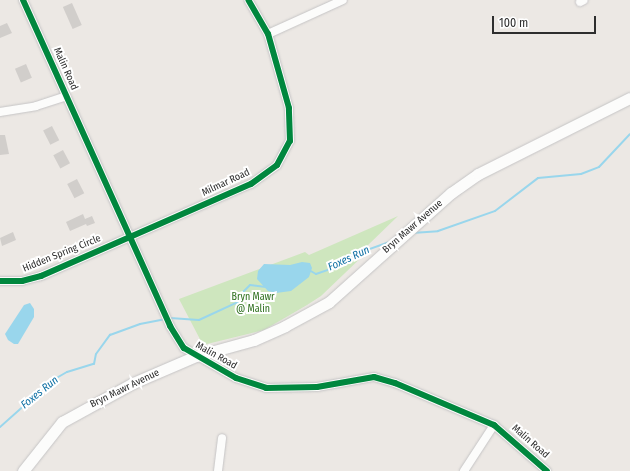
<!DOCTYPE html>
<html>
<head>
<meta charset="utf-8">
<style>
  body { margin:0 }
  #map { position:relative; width:630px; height:471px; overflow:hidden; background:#ece8e4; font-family:"Fira Sans Condensed",sans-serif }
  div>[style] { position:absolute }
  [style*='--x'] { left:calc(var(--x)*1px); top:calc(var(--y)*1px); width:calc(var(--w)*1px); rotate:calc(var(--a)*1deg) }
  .green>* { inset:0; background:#cee6be }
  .water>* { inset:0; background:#99d6ec }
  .stream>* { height:2px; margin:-1px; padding:0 1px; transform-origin:1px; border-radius:1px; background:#99d6ec }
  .building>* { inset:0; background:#d1cecb; transform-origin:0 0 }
  .roads { filter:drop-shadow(0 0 1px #c5c4c5) drop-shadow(0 0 1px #c5c4c5) }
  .minor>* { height:8px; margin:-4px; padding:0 4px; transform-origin:4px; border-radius:4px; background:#fcfcfb }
  .secondary>* { height:11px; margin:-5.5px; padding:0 5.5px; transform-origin:5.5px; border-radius:5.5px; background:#fcfcfb }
  .cycleway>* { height:6px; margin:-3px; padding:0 3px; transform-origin:3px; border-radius:3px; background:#00873e }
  span { translate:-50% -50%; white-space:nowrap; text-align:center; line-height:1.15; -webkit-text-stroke:4px #fff; paint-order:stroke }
  .street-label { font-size:10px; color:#2e2e2e }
  .park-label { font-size:10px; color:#2c6e1b }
  .water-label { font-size:11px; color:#0d6fa3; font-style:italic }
  .scale { position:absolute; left:492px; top:16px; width:104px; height:18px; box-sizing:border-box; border:2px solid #2e2e2e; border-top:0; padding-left:5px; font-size:12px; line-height:14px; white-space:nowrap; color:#2e2e2e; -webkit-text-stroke:3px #fff; paint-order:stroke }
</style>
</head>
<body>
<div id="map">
  <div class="green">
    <div style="clip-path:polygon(398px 216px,366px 247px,368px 251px,321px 296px,307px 305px,264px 330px,203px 345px,179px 299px,305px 252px,309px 255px)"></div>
  </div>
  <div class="water">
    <div style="clip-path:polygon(302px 262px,310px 263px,312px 268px,309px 277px,291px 291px,276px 293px,268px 291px,257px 279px,258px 271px,264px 264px,290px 265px)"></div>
    <div style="clip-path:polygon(30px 303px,34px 309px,34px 317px,18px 344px,14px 344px,8px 340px,5px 334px,24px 305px)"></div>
  </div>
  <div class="stream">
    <div style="--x:412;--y:233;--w:26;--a:-4"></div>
    <div style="--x:438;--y:231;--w:60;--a:-19.3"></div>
    <div style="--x:495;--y:211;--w:54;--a:-37.5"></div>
    <div style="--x:538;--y:178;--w:43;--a:-5.3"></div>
    <div style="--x:581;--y:174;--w:19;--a:-21"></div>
    <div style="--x:599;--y:167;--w:45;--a:-46.8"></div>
    <div style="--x:309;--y:270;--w:8;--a:30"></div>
    <div style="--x:316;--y:274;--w:18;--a:-19"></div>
    <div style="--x:333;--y:268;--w:27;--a:-31"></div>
    <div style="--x:356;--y:254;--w:37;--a:-20"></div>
    <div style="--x:170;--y:318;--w:29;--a:4"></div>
    <div style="--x:199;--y:320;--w:45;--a:-24.9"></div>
    <div style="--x:240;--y:301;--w:8;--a:-76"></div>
    <div style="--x:242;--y:293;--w:11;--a:-45"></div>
    <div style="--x:250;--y:285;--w:16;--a:7"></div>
    <div style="--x:0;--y:427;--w:71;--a:-41.6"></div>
    <div style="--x:53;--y:380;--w:16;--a:-30"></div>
    <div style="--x:67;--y:372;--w:28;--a:-17"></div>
    <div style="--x:94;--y:364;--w:10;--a:-79"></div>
    <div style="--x:96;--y:354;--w:24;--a:-54"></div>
    <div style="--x:110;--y:335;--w:32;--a:-20"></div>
    <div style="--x:140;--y:324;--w:25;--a:-11"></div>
  </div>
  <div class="building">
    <div style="left:72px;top:3px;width:24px;height:10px;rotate:66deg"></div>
    <div style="clip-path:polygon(7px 23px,12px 33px,0 38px,0 26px)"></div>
    <div style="left:26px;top:64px;width:15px;height:12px;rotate:67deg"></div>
    <div style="left:52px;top:126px;width:16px;height:10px;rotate:63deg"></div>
    <div style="clip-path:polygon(0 135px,5px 135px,9px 154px,0 155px)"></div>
    <div style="left:63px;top:150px;width:15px;height:11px;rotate:62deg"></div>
    <div style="left:77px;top:179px;width:16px;height:11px;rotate:63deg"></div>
    <div style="clip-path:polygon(83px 214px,85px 219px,92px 216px,95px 223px,87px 226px,86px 224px,70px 231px,66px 222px)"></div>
    <div style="clip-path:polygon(13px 232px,16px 240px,2px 246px,0 238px)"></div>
  </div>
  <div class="roads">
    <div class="minor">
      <div style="--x:23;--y:0;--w:358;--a:65.7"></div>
      <div style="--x:170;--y:326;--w:26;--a:58"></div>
      <div style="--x:184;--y:348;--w:60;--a:30"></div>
      <div style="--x:236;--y:378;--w:32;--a:18"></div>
      <div style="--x:266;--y:388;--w:51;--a:-1.1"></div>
      <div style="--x:317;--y:387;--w:58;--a:-10"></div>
      <div style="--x:374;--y:377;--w:22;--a:16"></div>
      <div style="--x:395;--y:383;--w:108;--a:23"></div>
      <div style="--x:494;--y:425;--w:70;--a:41"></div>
      <div style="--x:580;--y:2;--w:4;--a:-27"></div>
      <div style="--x:268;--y:34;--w:82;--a:-24.4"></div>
      <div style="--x:0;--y:112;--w:36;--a:-9"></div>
      <div style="--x:36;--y:106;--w:32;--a:-18"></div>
      <div style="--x:0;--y:281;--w:22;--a:0"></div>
      <div style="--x:22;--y:281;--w:20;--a:-15"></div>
      <div style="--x:41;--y:276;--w:229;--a:-23.7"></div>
      <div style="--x:251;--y:184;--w:32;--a:-36"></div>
      <div style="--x:277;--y:165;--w:27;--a:-62"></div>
      <div style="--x:290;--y:141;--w:33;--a:-92"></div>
      <div style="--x:289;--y:108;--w:77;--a:-105.8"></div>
      <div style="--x:268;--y:34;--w:39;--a:-120"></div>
      <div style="--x:218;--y:471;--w:33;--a:-83"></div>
      <div style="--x:464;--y:471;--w:55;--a:-56.9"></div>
    </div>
    <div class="secondary">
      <div style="--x:23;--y:471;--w:63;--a:-51.5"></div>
      <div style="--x:62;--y:422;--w:81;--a:-28.8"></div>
      <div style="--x:133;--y:383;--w:69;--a:-23.2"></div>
      <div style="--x:196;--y:356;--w:60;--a:-15.4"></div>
      <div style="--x:254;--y:340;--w:34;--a:-24"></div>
      <div style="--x:285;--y:326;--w:50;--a:-28.6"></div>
      <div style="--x:329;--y:302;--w:164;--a:-41.8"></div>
      <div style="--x:451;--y:193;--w:33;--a:-35"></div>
      <div style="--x:478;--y:174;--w:170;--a:-26.6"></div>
    </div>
  </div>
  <div class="cycleway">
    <div style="--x:23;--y:0;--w:358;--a:65.7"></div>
    <div style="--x:170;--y:326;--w:26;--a:58"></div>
    <div style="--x:184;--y:348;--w:60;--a:30"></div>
    <div style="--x:236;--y:378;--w:32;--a:18"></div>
    <div style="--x:266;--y:388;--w:51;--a:-1.1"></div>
    <div style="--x:317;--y:387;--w:58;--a:-10"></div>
    <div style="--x:374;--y:377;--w:22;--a:16"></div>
    <div style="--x:395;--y:383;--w:108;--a:23"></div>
    <div style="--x:494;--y:425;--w:70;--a:41"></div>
    <div style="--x:0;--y:281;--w:22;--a:0"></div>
    <div style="--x:22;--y:281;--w:20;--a:-15"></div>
    <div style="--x:41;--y:276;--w:229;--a:-23.7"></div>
    <div style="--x:251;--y:184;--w:32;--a:-36"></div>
    <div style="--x:277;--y:165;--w:27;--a:-62"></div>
    <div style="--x:290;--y:141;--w:33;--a:-92"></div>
    <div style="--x:289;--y:108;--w:77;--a:-105.8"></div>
    <div style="--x:268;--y:34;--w:39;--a:-120"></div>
  </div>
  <div class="street-label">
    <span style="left:65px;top:69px;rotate:66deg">Malin Road</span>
    <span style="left:226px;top:183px;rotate:-25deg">Milmar Road</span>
    <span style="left:413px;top:227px;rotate:-41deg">Bryn Mawr Avenue</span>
    <span style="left:62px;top:254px;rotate:-22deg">Hidden Spring Circle</span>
    <span style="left:216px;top:356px;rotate:29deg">Malin Road</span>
    <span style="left:125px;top:389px;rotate:-26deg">Bryn Mawr Avenue</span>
    <span style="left:530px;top:442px;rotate:41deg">Malin Road</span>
  </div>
  <div class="park-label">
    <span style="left:253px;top:303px">Bryn Mawr<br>@ Malin</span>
  </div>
  <div class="water-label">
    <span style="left:349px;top:259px;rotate:-25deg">Foxes Run</span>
    <span style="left:40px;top:393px;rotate:-39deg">Foxes Run</span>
  </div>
  <div class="scale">100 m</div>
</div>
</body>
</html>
